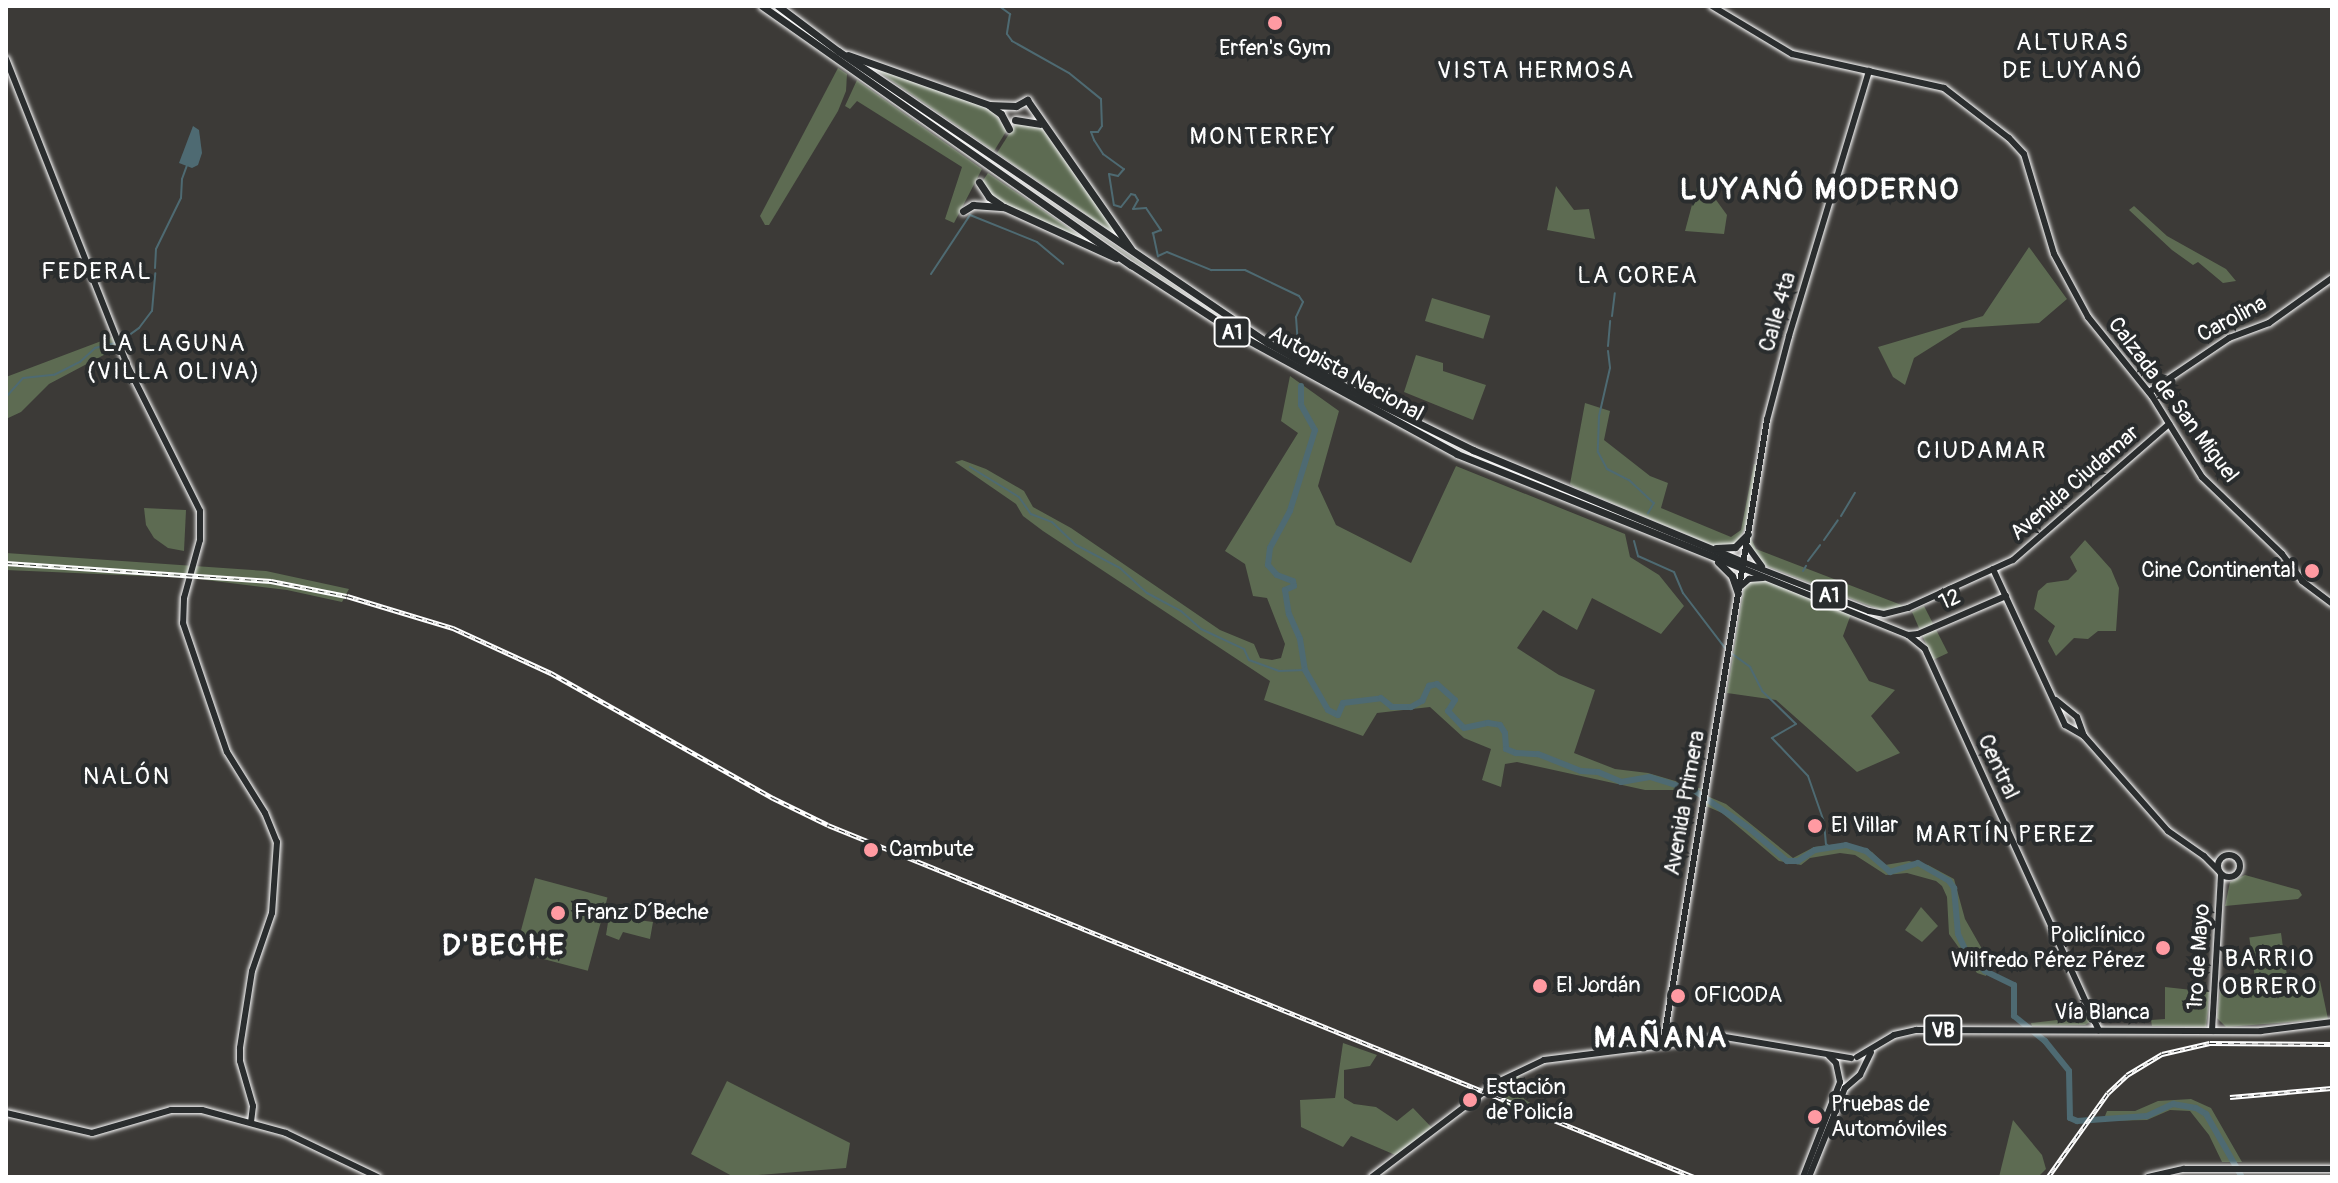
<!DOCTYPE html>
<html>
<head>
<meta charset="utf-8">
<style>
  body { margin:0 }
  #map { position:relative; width:2338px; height:1183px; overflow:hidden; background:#3c3a37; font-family:Pangolin,sans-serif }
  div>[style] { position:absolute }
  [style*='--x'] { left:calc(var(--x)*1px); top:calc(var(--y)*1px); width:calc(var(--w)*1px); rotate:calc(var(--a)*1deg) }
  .green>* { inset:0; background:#5d6b52; transform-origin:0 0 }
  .water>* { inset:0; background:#4e6a72 }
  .stream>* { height:2px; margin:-1px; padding:0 1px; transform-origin:1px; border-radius:1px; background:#4e6a72 }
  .river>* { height:6px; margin:-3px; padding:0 3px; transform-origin:3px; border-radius:3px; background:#4e6a72 }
  .roads { filter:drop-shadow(0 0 2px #fff) drop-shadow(0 0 2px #fff) }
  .major>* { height:6px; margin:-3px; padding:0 3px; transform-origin:3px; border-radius:3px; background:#2a2d2e }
  .major>.ring { margin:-3px; padding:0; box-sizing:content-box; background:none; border:6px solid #2a2d2e; border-radius:50% }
  .highway>* { height:7px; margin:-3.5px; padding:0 3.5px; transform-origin:3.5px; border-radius:3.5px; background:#2a2d2e }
  .rail>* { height:5px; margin-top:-2.5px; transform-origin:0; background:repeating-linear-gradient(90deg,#2a2d2e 0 6px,#fff 0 12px); box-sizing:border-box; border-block:2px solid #fff }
  .dots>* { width:22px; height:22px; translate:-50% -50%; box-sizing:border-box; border:4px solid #2a2d2e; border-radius:50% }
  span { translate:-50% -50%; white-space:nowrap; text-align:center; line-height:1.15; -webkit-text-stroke:8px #2a2d2e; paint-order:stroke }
  .shield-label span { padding:2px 6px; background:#2a2d2e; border:2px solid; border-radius:6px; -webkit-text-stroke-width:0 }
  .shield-label { font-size:20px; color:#fff; font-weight:700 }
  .poi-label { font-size:22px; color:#fff }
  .right { translate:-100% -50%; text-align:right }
  .left { translate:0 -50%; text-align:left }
  .street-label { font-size:22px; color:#fff }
  .neighbourhood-label { font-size:24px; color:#fff; letter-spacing:2px }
  .district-label { font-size:30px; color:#fff; font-weight:700; letter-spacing:2px }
  .frame { position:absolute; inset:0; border:8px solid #fff; pointer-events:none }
</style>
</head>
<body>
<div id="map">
  <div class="green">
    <div style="clip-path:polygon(869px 65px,990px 108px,1007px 130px,994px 151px)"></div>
    <div style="clip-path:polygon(838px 68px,847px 74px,846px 91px,838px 111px,769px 225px,765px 225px,760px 216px)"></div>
    <div style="clip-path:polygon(857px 80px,982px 169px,954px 223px,945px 219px,962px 167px,857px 101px,850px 109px,845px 106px)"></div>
    <div style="clip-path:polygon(1016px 123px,1041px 127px,1119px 237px,997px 153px)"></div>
    <div style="clip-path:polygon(997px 165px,1146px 267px,1239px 329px,1145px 268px)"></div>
    <div style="clip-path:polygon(988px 173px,1098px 248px,995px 199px,982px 182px)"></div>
    <div style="clip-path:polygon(1556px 186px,1574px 210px,1589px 209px,1595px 239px,1547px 230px)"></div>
    <div style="clip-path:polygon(1697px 186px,1711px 193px,1727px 215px,1724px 234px,1685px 231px)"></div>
    <div style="clip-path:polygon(2134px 206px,2167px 236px,2226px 269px,2236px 281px,2223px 283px,2198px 262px,2193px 265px,2172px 250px,2129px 210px)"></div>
    <div style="clip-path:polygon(2029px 247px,2067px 299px,2039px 323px,1962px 328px,1914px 358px,1905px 385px,1893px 377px,1878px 347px,1983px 316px)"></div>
    <div style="left:1432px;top:298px;width:61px;height:24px;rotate:17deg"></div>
    <div style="clip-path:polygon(112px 337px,117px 348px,49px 384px,21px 412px,6px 419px,6px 377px)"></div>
    <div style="clip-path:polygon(1416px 355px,1443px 363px,1443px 371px,1486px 385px,1473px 420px,1404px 392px)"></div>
    <div style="clip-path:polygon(1290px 376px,1339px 411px,1318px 486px,1336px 525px,1411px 563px,1456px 466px,1625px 534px,1630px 557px,1659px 575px,1684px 606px,1661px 634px,1592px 598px,1577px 630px,1543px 610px,1517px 648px,1559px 675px,1595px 690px,1574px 753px,1615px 769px,1648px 773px,1706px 790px,1645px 790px,1517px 762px,1505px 764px,1501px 787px,1482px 780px,1491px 749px,1464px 738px,1430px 707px,1377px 713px,1363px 736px,1264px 700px,1270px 681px,1043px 531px,1023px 516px,1016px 504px,955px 462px,962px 460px,986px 469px,1024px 491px,1033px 507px,1071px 528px,1220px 630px,1254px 644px,1260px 658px,1272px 660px,1281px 658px,1285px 644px,1267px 598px,1253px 596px,1245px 564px,1225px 551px,1298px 433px,1281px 421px)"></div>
    <div style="clip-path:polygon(1585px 403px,1610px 411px,1604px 440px,1650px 476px,1668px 483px,1661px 508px,1731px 537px,1741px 530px,1754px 464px,1757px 465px,1747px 525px,1736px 544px,1712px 545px,1574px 487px,1570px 484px)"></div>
    <div style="clip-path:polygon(144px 508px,186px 510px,184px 551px,168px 548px,154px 538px,146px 525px)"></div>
    <div style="clip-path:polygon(1749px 534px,1756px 549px,1904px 606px,1886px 612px,1766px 566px,1749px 548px)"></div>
    <div style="clip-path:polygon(2085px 540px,2111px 569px,2119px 588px,2116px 631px,2098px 631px,2088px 639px,2074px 638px,2056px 656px,2048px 641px,2055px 626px,2034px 609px,2038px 591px,2047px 583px,2068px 580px,2077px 571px,2070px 557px)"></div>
    <div style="clip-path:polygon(6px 553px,266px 571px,349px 589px,342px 602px,287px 590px,190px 578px,6px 570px)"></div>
    <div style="clip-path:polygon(1763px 580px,1851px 614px,1843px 636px,1869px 681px,1895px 690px,1871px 716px,1900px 753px,1857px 772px,1776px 700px,1727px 693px,1744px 587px,1751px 582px)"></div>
    <div style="clip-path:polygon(1924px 606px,1948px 653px,1933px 660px,1912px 612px)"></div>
    <div style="clip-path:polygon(1707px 796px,1726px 804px,1793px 858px,1814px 847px,1838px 844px,1872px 852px,1885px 865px,1909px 861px,1928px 865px,1954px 879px,1965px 919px,1990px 963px,1986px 976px,1977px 973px,1949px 934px,1947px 897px,1942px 886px,1936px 881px,1907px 873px,1886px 875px,1855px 855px,1840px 853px,1810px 858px,1801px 865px,1779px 861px,1722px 813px,1706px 806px)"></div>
    <div style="clip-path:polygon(2245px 875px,2299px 890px,2302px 895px,2298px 899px,2225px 906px,2230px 882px)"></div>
    <div style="left:535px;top:878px;width:75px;height:76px;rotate:15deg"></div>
    <div style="clip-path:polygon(1921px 907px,1938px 926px,1922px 942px,1905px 930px)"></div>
    <div style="clip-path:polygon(609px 916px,653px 922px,650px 939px,623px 932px,619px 940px,606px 935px)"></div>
    <div style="left:2281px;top:933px;width:44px;height:32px;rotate:82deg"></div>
    <div style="clip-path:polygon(2320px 981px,2328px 1019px,2226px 1027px,2217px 1018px,2220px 991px)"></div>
    <div style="clip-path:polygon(2165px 987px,2210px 992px,2206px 1027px,2152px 1026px,2151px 1020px,2165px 1019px)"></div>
    <div style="clip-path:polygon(2090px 1016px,2090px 1022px,2085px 1025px,2032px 1026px,2031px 1023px)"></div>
    <div style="clip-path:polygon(1343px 1043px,1377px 1055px,1370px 1066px,1344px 1070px,1344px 1098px,1354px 1104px,1376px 1107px,1397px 1121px,1413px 1108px,1434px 1130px,1400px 1157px,1351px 1136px,1343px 1147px,1301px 1127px,1300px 1100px,1335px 1098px)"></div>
    <div style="clip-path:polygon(1519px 1075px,1524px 1099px,1535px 1106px,1531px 1120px,1500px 1106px,1514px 1077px)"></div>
    <div style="clip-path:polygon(727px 1081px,850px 1143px,846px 1168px,734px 1177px,691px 1154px)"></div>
    <div style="clip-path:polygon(2191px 1099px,2211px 1108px,2242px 1162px,2222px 1162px,2209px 1135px,2190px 1111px,2170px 1110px,2147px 1120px,2103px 1121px,2107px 1111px,2135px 1111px,2158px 1101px)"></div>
    <div style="clip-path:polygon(2013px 1120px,2042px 1155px,2046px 1169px,2038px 1177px,1999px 1177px)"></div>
  </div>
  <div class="water">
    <div style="clip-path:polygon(193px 126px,199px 130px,202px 153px,198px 165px,192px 168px,179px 163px)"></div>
  </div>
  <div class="stream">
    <div style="--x:999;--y:6;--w:14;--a:36"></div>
    <div style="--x:1010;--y:14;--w:20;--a:99"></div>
    <div style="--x:1007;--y:34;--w:9;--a:54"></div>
    <div style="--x:1012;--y:41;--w:65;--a:29.3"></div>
    <div style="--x:1069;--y:73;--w:41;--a:39.1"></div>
    <div style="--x:1101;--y:99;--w:27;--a:88"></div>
    <div style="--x:1102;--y:126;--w:7;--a:124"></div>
    <div style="--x:1098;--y:132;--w:7;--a:180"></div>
    <div style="--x:1091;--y:132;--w:9;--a:69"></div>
    <div style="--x:1094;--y:140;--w:17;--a:57"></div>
    <div style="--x:1103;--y:154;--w:26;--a:36"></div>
    <div style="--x:1124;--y:169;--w:9;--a:131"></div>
    <div style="--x:1118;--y:176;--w:9;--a:-167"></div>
    <div style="--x:1109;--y:174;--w:31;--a:81"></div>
    <div style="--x:1114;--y:205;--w:7;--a:16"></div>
    <div style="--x:1121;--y:207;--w:16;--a:-52"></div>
    <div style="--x:1131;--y:194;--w:4;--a:14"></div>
    <div style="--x:1135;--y:195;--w:6;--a:59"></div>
    <div style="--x:1138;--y:200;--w:10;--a:119"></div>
    <div style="--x:1133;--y:209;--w:13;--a:-4"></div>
    <div style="--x:1146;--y:208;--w:27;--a:56"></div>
    <div style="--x:1161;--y:230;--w:9;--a:159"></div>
    <div style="--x:1153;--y:233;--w:24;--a:78"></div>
    <div style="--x:1158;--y:256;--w:10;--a:-24"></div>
    <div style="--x:1167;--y:252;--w:48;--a:22.2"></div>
    <div style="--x:1211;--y:270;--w:34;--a:0"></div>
    <div style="--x:1245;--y:270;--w:60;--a:25.7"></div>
    <div style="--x:1299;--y:296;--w:7;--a:56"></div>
    <div style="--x:1303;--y:302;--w:17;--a:115"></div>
    <div style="--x:1296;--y:317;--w:26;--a:86"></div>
    <div style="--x:1298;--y:343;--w:12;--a:14"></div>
    <div style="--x:1310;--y:346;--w:10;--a:96"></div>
    <div style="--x:155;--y:268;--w:19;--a:-87"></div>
    <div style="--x:156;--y:249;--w:57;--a:-63.9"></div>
    <div style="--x:181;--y:198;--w:19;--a:-87"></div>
    <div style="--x:182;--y:179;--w:15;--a:-70"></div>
    <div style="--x:931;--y:274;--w:71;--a:-56.5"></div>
    <div style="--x:970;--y:215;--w:72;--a:21.9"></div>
    <div style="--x:1037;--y:242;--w:34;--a:40"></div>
    <div style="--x:1612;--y:316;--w:23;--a:-83"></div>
    <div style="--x:121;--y:341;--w:22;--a:-36"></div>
    <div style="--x:139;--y:328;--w:21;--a:-53"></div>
    <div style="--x:152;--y:311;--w:38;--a:-85"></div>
    <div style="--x:1608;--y:346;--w:25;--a:-85"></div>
    <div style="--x:1608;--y:351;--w:17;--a:83"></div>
    <div style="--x:1610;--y:368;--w:49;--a:102.9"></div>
    <div style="--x:1599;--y:416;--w:36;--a:92"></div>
    <div style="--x:1598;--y:452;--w:19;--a:62"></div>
    <div style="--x:1607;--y:469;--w:25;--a:27"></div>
    <div style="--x:1629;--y:480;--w:34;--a:43"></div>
    <div style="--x:1654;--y:503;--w:12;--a:121"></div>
    <div style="--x:6;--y:397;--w:25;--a:-48"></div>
    <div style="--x:23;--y:378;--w:31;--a:-6"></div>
    <div style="--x:54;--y:375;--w:29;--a:-27"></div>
    <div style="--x:80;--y:362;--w:21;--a:-43"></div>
    <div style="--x:95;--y:348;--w:21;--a:-14"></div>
    <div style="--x:970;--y:467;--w:57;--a:31.5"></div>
    <div style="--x:1019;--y:497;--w:21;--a:55"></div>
    <div style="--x:1031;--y:514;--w:22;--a:21"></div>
    <div style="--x:1052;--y:522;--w:33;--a:44"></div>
    <div style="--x:1076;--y:545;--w:50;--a:27.6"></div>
    <div style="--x:1120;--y:568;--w:37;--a:43"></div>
    <div style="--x:1147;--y:593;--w:38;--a:28"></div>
    <div style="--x:1181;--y:611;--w:27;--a:42"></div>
    <div style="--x:1201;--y:629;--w:47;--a:24.9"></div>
    <div style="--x:1244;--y:649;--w:12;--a:66"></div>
    <div style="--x:1249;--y:660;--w:32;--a:20"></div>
    <div style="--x:1279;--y:671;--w:26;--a:-2"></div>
    <div style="--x:1841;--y:516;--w:27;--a:-59"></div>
    <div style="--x:1824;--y:540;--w:24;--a:-55"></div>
    <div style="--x:1634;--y:541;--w:16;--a:75"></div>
    <div style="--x:1638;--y:556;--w:39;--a:24"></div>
    <div style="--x:1674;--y:572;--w:23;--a:67"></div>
    <div style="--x:1683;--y:593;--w:69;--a:52.6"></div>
    <div style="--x:1808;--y:561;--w:20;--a:-53"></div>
    <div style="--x:1803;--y:571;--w:6;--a:-59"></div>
    <div style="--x:1731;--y:653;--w:24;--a:36"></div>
    <div style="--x:1750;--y:667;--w:27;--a:63"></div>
    <div style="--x:1762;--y:691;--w:47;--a:44.1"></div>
    <div style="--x:1796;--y:724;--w:28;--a:150"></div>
    <div style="--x:1772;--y:738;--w:52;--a:46.5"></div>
    <div style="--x:1808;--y:776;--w:49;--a:70.8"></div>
    <div style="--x:1824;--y:822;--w:22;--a:85"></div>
    <div style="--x:1826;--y:844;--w:5;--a:37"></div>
  </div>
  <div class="river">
    <div style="--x:1301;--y:386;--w:19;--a:90"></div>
    <div style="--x:1301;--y:405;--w:29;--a:61"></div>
    <div style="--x:1315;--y:430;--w:85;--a:107.2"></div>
    <div style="--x:1290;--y:511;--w:42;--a:118.4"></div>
    <div style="--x:1270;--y:548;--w:17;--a:97"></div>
    <div style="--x:1268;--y:565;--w:13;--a:48"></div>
    <div style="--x:1277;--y:575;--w:17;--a:21"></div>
    <div style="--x:1293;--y:581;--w:5;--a:79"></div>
    <div style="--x:1294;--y:586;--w:10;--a:156"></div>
    <div style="--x:1285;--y:590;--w:24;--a:81"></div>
    <div style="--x:1289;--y:614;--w:27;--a:66"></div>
    <div style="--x:1300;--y:639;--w:31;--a:81"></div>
    <div style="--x:1305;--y:670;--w:46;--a:60.1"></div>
    <div style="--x:1328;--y:710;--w:11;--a:27"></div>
    <div style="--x:1338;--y:715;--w:13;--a:-67"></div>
    <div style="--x:1343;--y:703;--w:38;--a:-7"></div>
    <div style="--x:1381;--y:698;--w:14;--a:39"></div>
    <div style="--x:1392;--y:707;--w:19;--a:0"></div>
    <div style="--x:1411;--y:707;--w:13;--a:-29"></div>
    <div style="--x:1422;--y:701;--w:17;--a:-65"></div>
    <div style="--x:1429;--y:686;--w:8;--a:-14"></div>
    <div style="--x:1437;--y:684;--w:24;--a:42"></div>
    <div style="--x:1455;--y:700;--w:13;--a:122"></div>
    <div style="--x:1448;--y:711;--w:23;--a:47"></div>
    <div style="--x:1464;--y:728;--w:25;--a:-12"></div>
    <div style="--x:1488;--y:723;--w:12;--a:9"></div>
    <div style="--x:1500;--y:725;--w:9;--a:58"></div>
    <div style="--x:1505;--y:733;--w:16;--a:86"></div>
    <div style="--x:1506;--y:749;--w:11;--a:22"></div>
    <div style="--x:1516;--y:753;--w:22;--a:3"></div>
    <div style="--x:1538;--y:754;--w:46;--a:21.6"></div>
    <div style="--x:1581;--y:771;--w:17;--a:3"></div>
    <div style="--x:1598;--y:772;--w:25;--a:23"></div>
    <div style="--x:1621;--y:782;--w:29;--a:-10"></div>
    <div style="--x:1650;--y:777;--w:47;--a:17.3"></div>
    <div style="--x:1695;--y:791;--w:67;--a:34.6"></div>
    <div style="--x:1750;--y:829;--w:49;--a:40.9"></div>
    <div style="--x:1787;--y:861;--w:11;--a:0"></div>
    <div style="--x:1798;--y:861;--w:20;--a:-33"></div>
    <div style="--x:1815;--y:850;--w:31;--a:-9"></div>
    <div style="--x:1846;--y:845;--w:21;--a:17"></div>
    <div style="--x:1866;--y:851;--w:32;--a:41"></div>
    <div style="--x:1890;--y:872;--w:29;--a:-18"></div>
    <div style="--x:1918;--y:863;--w:36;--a:30"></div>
    <div style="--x:1949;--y:881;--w:9;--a:54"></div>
    <div style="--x:1954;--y:888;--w:46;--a:85"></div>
    <div style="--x:1958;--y:934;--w:21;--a:65"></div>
    <div style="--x:1967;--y:953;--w:25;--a:45"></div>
    <div style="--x:1985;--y:971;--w:32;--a:26"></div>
    <div style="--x:2014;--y:985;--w:31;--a:90"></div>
    <div style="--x:2014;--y:1016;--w:40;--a:39"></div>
    <div style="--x:2045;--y:1041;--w:38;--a:51"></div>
    <div style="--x:2069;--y:1071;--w:47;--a:88.8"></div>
    <div style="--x:2070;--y:1118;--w:8;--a:23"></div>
    <div style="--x:2077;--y:1121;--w:70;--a:-4.1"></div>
    <div style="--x:2147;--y:1116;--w:29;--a:-25"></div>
    <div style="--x:2173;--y:1104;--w:23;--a:10"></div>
    <div style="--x:2196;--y:1108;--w:12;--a:31"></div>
    <div style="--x:2206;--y:1114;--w:73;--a:60.3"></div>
  </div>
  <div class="roads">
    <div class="major">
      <div style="--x:1712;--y:6;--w:93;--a:31"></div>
      <div style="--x:1792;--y:54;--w:156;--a:12.6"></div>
      <div style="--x:1944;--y:88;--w:82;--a:37.6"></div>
      <div style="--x:2009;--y:138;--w:22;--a:47"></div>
      <div style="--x:2024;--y:154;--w:104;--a:73.3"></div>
      <div style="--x:2054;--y:254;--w:72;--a:61.6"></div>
      <div style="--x:2088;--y:317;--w:102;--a:51"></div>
      <div style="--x:2152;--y:396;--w:95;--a:58.3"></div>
      <div style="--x:2202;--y:477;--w:111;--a:43.9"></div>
      <div style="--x:2282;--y:554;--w:34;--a:53"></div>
      <div style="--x:2302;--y:581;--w:38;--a:37"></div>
      <div style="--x:6;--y:59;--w:329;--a:68.4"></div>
      <div style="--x:127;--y:365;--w:163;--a:63.4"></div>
      <div style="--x:200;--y:511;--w:29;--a:90"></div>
      <div style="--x:200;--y:540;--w:60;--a:105.4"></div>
      <div style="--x:184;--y:598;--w:25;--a:92"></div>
      <div style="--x:183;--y:623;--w:136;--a:71.2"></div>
      <div style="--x:227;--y:752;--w:72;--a:58.1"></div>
      <div style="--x:265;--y:813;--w:31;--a:68"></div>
      <div style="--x:277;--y:842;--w:71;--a:94"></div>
      <div style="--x:272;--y:913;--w:61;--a:109"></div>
      <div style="--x:252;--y:971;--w:78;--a:98.9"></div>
      <div style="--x:240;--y:1048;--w:13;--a:90"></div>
      <div style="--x:240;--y:1061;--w:47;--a:73.9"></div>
      <div style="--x:253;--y:1106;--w:17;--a:97"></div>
      <div style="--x:2149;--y:392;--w:97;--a:-34"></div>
      <div style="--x:2229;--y:338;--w:43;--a:-20.6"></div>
      <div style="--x:2269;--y:323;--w:77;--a:-35.5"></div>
      <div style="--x:1748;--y:547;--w:24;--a:54"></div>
      <div style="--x:1743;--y:562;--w:135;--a:21.3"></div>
      <div style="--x:1869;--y:611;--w:15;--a:11"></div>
      <div style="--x:1884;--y:614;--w:25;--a:-14"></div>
      <div style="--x:1908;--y:608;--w:115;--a:-24.6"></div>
      <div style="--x:2013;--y:560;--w:207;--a:-41.1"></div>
      <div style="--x:1742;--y:568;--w:179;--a:22"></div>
      <div style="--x:1908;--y:635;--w:22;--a:39"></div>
      <div style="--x:1925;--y:649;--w:419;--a:65.5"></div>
      <div style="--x:1993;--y:569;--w:172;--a:65.2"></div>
      <div style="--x:2065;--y:725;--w:22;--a:30"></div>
      <div style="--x:2084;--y:736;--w:127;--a:48.5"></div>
      <div style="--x:2168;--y:831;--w:44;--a:34.8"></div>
      <div style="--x:2204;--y:856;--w:20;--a:45"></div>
      <div style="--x:1741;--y:586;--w:11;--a:-41"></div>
      <div style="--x:1749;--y:579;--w:14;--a:-4"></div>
      <div style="--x:1908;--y:635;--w:10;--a:-6"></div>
      <div style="--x:1918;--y:634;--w:96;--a:-23.4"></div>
      <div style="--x:2056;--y:700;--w:27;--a:39"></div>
      <div style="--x:2077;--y:717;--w:20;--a:70"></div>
      <div class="ring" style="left:2218px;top:855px;width:16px;height:16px"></div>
      <div style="--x:2212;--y:1031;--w:157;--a:-86.7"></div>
      <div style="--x:1663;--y:1044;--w:633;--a:-80.54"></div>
      <div style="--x:1767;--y:420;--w:87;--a:-75.3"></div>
      <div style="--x:1789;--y:336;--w:277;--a:-73.2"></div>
      <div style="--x:1857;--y:1057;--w:43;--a:-30.7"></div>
      <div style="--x:1894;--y:1035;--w:23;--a:-13"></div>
      <div style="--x:1916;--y:1030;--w:345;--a:0.2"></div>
      <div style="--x:2261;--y:1031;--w:72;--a:-7.2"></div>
      <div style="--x:6;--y:1113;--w:88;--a:13.1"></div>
      <div style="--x:92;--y:1133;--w:82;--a:-16.2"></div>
      <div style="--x:171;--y:1110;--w:31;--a:0"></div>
      <div style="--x:202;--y:1110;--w:87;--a:15.3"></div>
      <div style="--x:286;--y:1133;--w:102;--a:25.6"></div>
      <div style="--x:1372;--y:1177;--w:156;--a:-37.2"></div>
      <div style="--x:1496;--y:1083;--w:53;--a:-25.6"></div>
      <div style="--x:1544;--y:1060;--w:182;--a:-7.2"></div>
      <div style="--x:1725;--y:1037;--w:128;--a:9.5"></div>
      <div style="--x:1803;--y:1177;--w:102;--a:-68.7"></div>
      <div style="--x:1840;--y:1082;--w:19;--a:-102"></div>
      <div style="--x:1836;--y:1063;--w:10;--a:-135"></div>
      <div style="--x:1809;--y:1177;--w:96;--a:-68"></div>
      <div style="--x:1845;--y:1088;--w:20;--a:-41"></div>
      <div style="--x:1860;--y:1075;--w:25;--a:-64"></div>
      <div style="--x:2148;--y:1177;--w:37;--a:-13"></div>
      <div style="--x:2184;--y:1169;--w:148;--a:0"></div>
    </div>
    <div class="highway">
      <div style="--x:762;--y:6;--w:451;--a:35.1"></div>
      <div style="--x:1131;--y:265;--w:129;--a:32.9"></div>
      <div style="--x:1239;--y:335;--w:248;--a:28.6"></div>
      <div style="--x:1457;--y:454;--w:307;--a:21.8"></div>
      <div style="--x:778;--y:6;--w:75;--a:36.9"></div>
      <div style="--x:838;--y:51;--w:520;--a:34.18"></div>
      <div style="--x:1268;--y:343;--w:98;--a:29.5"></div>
      <div style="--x:1353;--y:391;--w:134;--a:26.2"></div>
      <div style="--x:1473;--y:450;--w:292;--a:22.5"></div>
      <div style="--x:848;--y:55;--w:150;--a:19.5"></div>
      <div style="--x:989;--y:105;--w:27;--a:2"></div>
      <div style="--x:1016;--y:106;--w:13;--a:-29"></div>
      <div style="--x:1027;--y:100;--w:182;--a:55.1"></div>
      <div style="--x:991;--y:107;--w:12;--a:35"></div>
      <div style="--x:1001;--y:114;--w:17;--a:62"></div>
      <div style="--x:1015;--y:120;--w:25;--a:9"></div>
      <div style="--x:979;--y:182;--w:18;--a:56"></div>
      <div style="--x:989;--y:197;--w:14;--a:34"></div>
      <div style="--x:963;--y:211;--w:12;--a:-31"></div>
      <div style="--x:973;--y:205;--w:31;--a:4"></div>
      <div style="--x:1004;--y:207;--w:123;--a:24.5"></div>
      <div style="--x:1716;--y:548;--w:19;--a:-3"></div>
      <div style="--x:1735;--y:547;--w:18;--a:-45"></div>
      <div style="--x:1718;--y:562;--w:20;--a:45"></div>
      <div style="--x:1732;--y:576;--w:18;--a:71"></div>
    </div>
  </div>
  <div class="rail">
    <div style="--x:6;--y:563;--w:266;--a:3.9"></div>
    <div style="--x:271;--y:581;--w:77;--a:11.2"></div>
    <div style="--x:347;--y:596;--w:111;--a:16.8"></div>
    <div style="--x:453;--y:628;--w:108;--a:24.7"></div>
    <div style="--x:551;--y:673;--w:255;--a:29.4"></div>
    <div style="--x:773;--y:798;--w:61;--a:26.1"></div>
    <div style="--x:828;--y:825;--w:935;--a:22.12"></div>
    <div style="--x:2230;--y:1097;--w:102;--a:-5"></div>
    <div style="--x:2048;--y:1177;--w:103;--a:-54.5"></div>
    <div style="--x:2108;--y:1093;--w:26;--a:-43"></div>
    <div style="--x:2127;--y:1075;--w:41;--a:-31"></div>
    <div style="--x:2162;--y:1054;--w:49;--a:-12.9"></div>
    <div style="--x:2210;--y:1043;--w:122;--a:0.5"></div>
  </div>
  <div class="dots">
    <div style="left:1275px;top:23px;background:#ff9aa2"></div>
    <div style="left:2312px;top:571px;background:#ff9aa2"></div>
    <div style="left:1815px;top:826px;background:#ff9aa2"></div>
    <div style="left:871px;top:850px;background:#ff9aa2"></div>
    <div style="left:558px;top:913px;background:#ff9aa2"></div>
    <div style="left:2163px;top:948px;background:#ff9aa2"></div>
    <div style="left:1540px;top:986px;background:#ff9aa2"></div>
    <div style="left:1678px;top:996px;background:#ff9aa2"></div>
    <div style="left:1470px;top:1100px;background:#ff9aa2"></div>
    <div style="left:1815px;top:1117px;background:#ff9aa2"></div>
  </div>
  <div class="shield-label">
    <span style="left:1232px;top:332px">A1</span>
    <span style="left:1829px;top:595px">A1</span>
    <span style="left:1943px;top:1030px">VB</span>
  </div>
  <div class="poi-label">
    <span style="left:1275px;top:49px">Erfen's Gym</span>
    <span class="right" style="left:2296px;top:571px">Cine Continental</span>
    <span class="left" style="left:1831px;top:826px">El Villar</span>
    <span class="left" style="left:889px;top:850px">Cambute</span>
    <span class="left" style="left:574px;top:913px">Franz D´Beche</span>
    <span class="right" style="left:2145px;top:948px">Policlínico<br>Wilfredo Pérez Pérez</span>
    <span class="left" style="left:1556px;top:986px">El Jordán</span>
    <span class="left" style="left:1694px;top:996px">OFICODA</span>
    <span class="left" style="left:1486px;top:1100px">Estación<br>de Policía</span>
    <span class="left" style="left:1831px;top:1117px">Pruebas de<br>Automóviles</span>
  </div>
  <div class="street-label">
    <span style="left:1778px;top:312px;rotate:-74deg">Calle 4ta</span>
    <span style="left:2232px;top:319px;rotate:-28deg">Carolina</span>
    <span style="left:1346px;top:374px;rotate:29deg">Autopista Nacional</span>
    <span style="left:2173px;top:400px;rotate:53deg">Calzada de San Miguel</span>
    <span style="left:2075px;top:483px;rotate:-41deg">Avenida Ciudamar</span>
    <span style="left:1950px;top:600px;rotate:-23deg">12</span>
    <span style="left:1998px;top:767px;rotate:65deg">Central</span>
    <span style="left:1685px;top:803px;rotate:-80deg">Avenida Primera</span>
    <span style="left:2199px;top:957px;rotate:-86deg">1ro de Mayo</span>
    <span style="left:2102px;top:1013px">Vía Blanca</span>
  </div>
  <div class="neighbourhood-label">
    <span style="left:2073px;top:57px">ALTURAS<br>DE LUYANÓ</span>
    <span style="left:1536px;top:71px">VISTA HERMOSA</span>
    <span style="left:1263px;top:137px">MONTERREY</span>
    <span style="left:97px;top:272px">FEDERAL</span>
    <span style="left:1638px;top:276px">LA COREA</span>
    <span style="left:174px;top:358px">LA LAGUNA<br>(VILLA OLIVA)</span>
    <span style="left:1982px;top:451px">CIUDAMAR</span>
    <span style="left:127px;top:777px">NALÓN</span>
    <span style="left:2006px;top:835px">MARTÍN PEREZ</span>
    <span style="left:2270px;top:973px">BARRIO<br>OBRERO</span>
  </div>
  <div class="district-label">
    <span style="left:1820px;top:190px">LUYANÓ MODERNO</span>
    <span style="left:504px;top:946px">D'BECHE</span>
    <span style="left:1661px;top:1038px">MAÑANA</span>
  </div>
  <div class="frame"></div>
</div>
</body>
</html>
